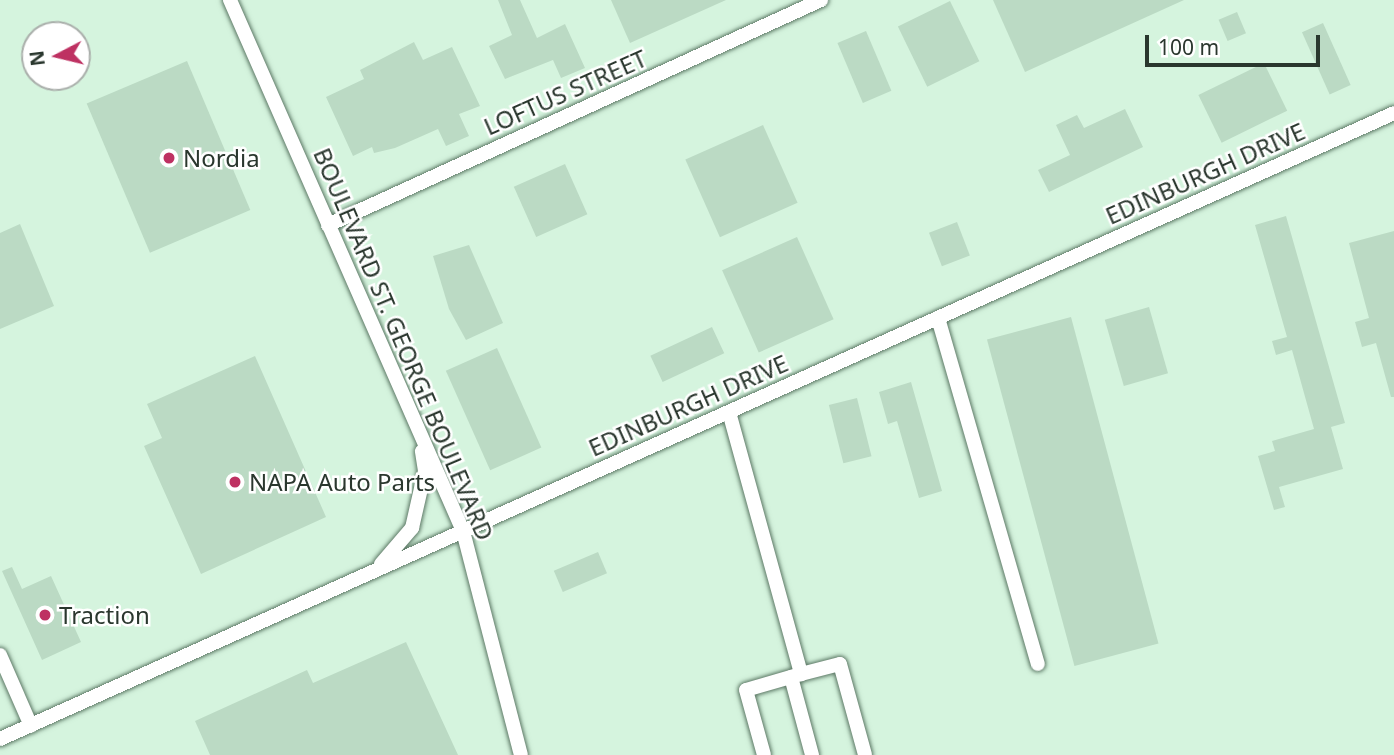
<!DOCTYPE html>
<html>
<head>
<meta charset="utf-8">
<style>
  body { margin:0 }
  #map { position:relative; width:1394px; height:755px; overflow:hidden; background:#d5f4de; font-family:"Noto Sans",sans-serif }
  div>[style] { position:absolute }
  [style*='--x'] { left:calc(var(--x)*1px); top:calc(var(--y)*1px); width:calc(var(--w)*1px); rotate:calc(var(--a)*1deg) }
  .building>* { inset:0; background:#bbdac4; transform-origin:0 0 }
  .roads { filter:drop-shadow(0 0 2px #5d7966) drop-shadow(0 0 2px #5d7966) }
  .minor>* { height:14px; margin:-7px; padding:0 7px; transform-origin:7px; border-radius:7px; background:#fff }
  .dots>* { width:19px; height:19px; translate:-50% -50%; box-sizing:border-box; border:4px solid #fff; border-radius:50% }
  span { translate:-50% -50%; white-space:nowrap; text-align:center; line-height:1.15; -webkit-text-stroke:5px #fff; paint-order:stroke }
  .street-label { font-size:24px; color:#2a372e }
  .poi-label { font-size:24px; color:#2a372e }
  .left { translate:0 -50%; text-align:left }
  .north { position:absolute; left:21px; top:21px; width:70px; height:70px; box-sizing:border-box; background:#fff; border:2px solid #aaafab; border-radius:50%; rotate:263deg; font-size:19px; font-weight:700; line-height:28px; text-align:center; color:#2a372e }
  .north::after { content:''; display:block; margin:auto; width:24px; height:32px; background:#be3162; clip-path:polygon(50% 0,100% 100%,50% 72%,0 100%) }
  .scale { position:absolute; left:1145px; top:35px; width:175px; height:32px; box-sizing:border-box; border:4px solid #2a372e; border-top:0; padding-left:9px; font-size:21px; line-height:24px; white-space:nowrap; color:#2a372e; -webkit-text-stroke:5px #fff; paint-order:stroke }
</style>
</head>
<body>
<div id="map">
  <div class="building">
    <div style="clip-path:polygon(498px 0,520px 0,537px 38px,565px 24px,585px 68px,561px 78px,553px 60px,505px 79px,489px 46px,512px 35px)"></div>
    <div style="clip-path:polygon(611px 0,726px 0,630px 43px)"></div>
    <div style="clip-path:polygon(993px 0,1184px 0,1025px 72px)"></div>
    <div style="left:950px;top:1px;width:67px;height:58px;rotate:64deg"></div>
    <div style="left:1237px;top:12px;width:23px;height:20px;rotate:67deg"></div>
    <div style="left:1323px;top:23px;width:68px;height:23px;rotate:66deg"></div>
    <div style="left:866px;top:31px;width:65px;height:31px;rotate:67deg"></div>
    <div style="clip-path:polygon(414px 42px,423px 60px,452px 47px,480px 106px,459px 114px,469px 136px,446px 146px,438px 129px,395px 148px,374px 153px,372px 147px,353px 156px,326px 97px,364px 79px,360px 70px)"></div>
    <div style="left:187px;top:61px;width:162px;height:109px;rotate:67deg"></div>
    <div style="left:1264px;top:63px;width:53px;height:73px;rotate:64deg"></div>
    <div style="clip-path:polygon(1125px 109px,1143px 147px,1049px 192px,1038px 170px,1070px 155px,1056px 125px,1077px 115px,1084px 128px)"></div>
    <div style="left:763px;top:125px;width:85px;height:85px;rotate:66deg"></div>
    <div style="left:565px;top:164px;width:55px;height:56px;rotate:66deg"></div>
    <div style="clip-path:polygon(1286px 216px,1345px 423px,1331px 427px,1343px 469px,1279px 487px,1285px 507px,1274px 510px,1258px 456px,1275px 451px,1272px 441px,1314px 429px,1292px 350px,1276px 355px,1272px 341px,1287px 337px,1255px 225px)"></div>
    <div style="left:957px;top:222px;width:36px;height:30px;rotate:69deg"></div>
    <div style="clip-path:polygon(20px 224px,54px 306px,0 329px,0 233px)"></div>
    <div style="clip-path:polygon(1394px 231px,1394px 397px,1391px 397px,1376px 343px,1362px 347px,1355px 322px,1369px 318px,1349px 243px)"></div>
    <div style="left:797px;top:237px;width:90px;height:82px;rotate:66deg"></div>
    <div style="clip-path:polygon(469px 245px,503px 323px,466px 340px,449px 309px,433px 256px)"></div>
    <div style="left:1149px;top:307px;width:69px;height:46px;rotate:74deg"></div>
    <div style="left:1071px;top:317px;width:338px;height:87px;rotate:75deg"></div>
    <div style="left:712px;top:327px;width:29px;height:68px;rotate:65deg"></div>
    <div style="left:497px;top:348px;width:109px;height:56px;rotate:66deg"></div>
    <div style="clip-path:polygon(255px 356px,326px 517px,201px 574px,144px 446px,162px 438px,147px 404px)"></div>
    <div style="clip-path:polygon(911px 382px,942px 491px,919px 498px,897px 421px,888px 424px,879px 392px)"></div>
    <div style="left:857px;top:398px;width:60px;height:29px;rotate:76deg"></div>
    <div style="left:598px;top:552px;width:23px;height:48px;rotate:67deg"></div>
    <div style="clip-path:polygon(12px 567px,22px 589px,51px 576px,81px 642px,42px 660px,2px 571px)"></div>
    <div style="clip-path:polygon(406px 642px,458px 755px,210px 755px,195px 721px,307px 670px,313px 683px)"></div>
  </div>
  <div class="roads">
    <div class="minor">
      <div style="--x:230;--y:0;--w:580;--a:66.31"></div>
      <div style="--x:463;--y:531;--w:231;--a:75.5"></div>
      <div style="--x:328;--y:225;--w:542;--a:-24.53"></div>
      <div style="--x:938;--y:318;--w:360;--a:73.9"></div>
      <div style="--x:729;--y:412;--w:272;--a:74.6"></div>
      <div style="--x:801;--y:674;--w:57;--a:163.8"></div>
      <div style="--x:746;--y:690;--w:67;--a:74.5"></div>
      <div style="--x:381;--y:564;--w:48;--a:-49.3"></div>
      <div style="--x:412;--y:528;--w:58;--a:-77.2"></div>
      <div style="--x:425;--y:471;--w:20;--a:-99"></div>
      <div style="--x:0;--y:655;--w:77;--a:66.4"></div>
      <div style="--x:801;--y:674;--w:40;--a:-14.4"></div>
      <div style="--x:840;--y:664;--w:94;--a:74.6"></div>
      <div style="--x:791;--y:677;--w:81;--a:74.9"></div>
      <div style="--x:0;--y:739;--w:1528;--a:-24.18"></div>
    </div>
  </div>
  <div class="dots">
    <div style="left:169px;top:158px;background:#be3162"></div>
    <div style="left:235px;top:482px;background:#be3162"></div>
    <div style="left:45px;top:615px;background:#be3162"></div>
  </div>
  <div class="street-label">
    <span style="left:565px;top:92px;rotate:-24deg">LOFTUS STREET</span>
    <span style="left:1205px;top:173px;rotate:-24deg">EDINBURGH DRIVE</span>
    <span style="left:404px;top:344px;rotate:67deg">BOULEVARD ST. GEORGE BOULEVARD</span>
    <span style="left:688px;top:405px;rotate:-24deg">EDINBURGH DRIVE</span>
  </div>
  <div class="poi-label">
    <span class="left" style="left:183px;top:158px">Nordia</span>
    <span class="left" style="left:249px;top:482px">NAPA Auto Parts</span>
    <span class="left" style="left:59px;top:615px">Traction</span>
  </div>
  <div class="north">N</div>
  <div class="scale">100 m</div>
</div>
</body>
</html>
